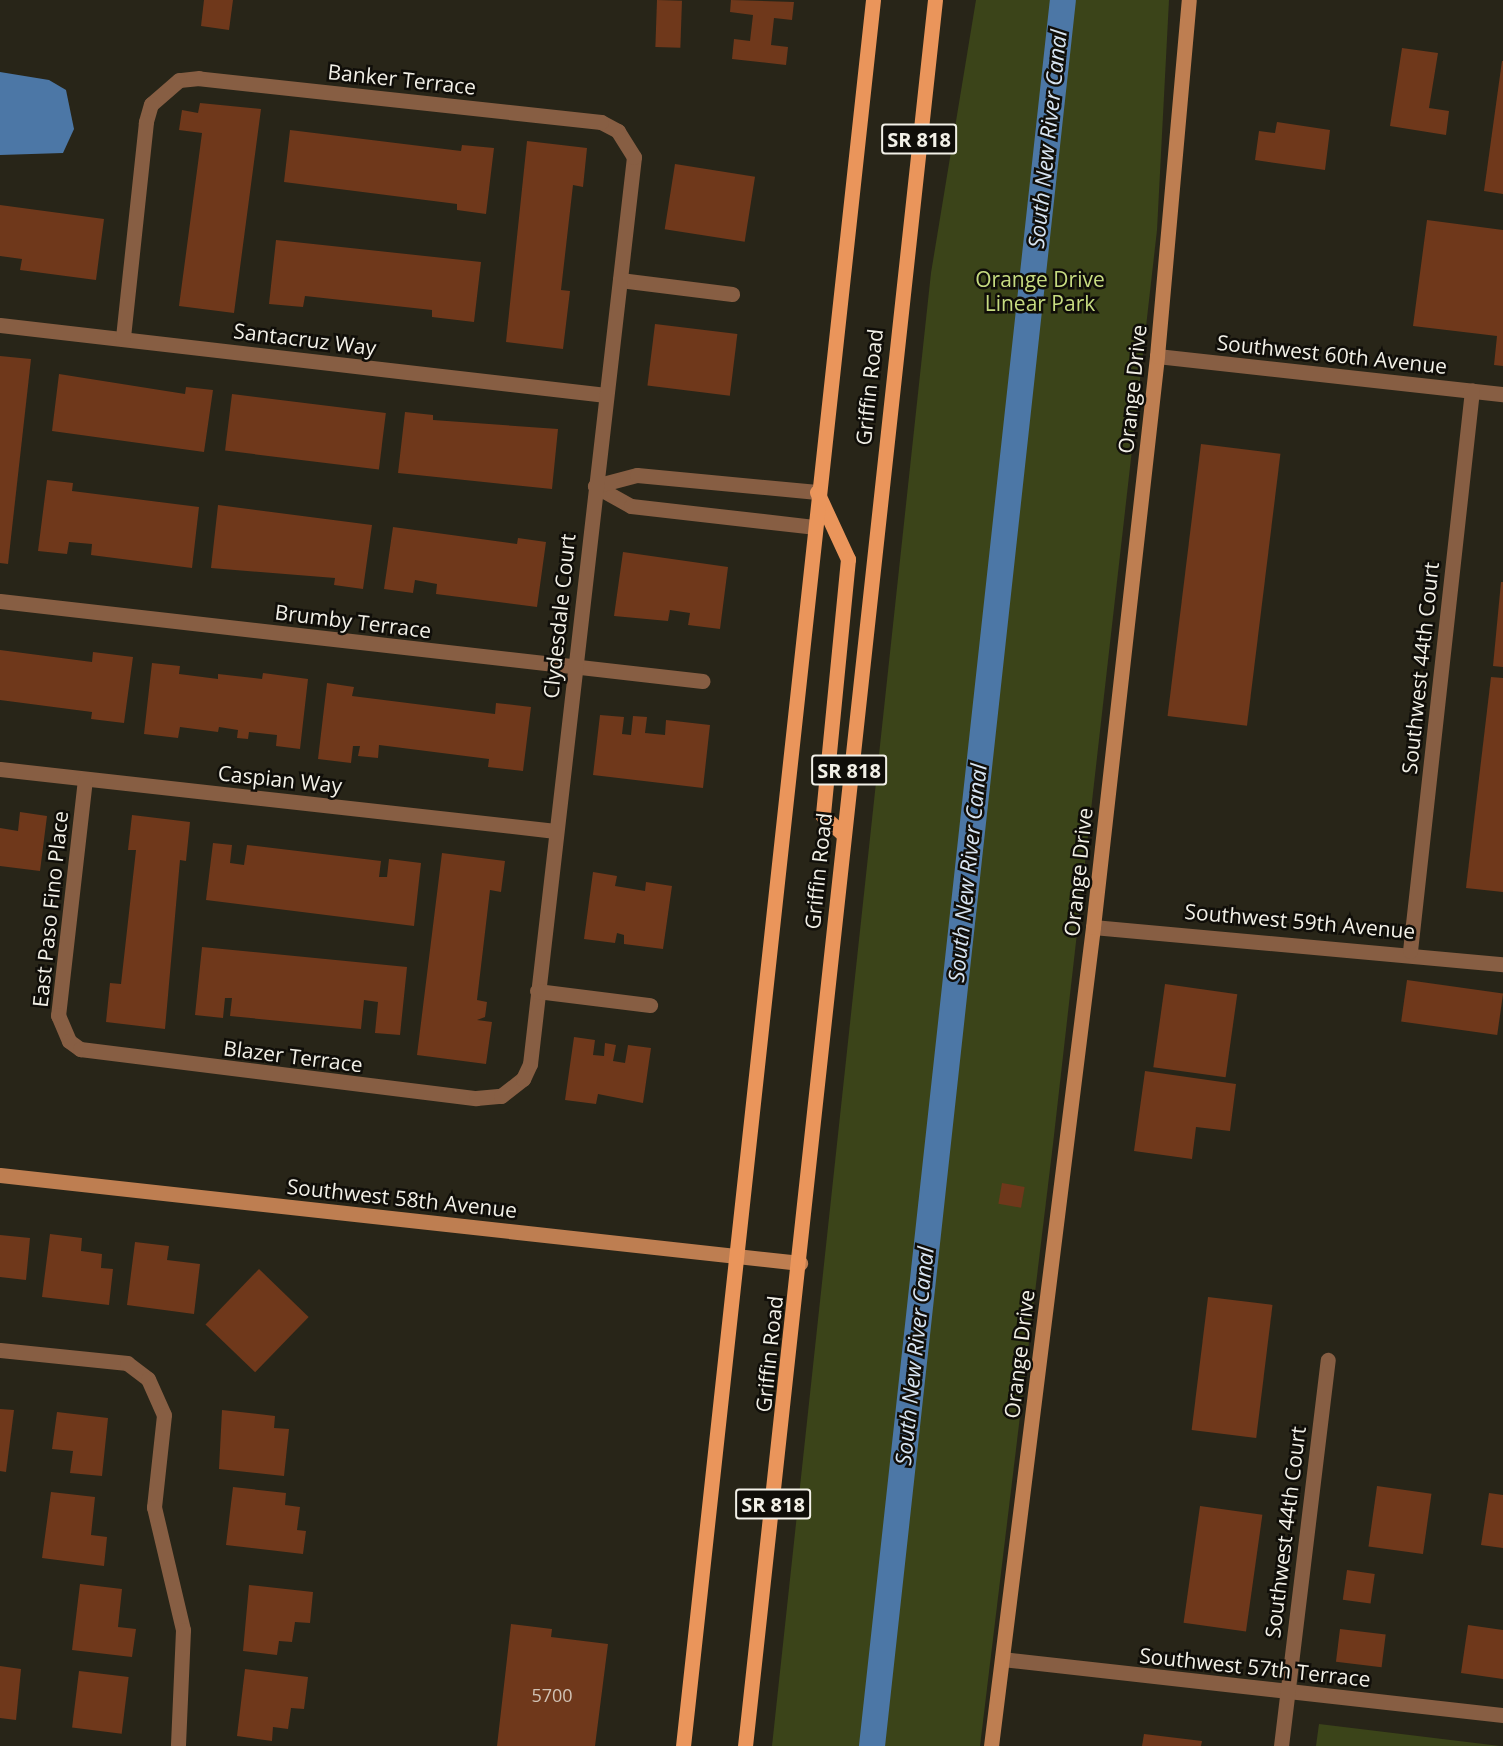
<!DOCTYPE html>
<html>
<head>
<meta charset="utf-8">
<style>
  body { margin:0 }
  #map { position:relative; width:1503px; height:1746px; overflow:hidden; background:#282518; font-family:"Open Sans",sans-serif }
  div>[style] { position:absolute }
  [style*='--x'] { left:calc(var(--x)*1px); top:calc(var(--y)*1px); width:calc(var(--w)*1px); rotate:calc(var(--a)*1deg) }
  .green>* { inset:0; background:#3b4419 }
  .water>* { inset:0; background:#4c77a6 }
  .canal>* { height:26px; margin:-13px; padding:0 13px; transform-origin:13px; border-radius:13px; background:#4c77a6 }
  .building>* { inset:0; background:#6f381b; transform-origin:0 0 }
  .street>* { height:15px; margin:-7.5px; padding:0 7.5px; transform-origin:7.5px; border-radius:7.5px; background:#875e43 }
  .secondary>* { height:15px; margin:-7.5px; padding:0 7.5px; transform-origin:7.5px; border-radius:7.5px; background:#be7e51 }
  .primary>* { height:15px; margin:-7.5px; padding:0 7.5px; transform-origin:7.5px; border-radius:7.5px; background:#ea955b }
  span { translate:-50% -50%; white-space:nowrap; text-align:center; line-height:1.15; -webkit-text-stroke:5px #100e09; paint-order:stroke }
  .number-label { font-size:18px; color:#d1c2b4 }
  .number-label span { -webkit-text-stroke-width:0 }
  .shield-label span { padding:2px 4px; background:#100e09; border:2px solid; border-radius:4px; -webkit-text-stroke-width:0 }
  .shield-label { font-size:20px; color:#f2f0e7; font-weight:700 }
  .street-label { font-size:21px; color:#f2f0e7 }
  .park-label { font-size:21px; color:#c7dc81 }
  .water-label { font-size:22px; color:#d8e5f3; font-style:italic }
</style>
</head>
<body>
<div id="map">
  <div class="green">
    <div style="clip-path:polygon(976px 0,1169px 0,1157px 230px,1053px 1144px,980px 1746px,772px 1746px,931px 273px)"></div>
    <div style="clip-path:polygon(1319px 1724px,1500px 1746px,1316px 1746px)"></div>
  </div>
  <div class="water">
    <div style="clip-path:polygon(0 72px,49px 80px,66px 90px,74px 129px,63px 153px,0 155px)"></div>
  </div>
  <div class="canal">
    <div style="--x:872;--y:1746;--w:1756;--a:-83.76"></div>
  </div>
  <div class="building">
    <div style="clip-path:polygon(204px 0,233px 0,229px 30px,201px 26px)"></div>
    <div style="left:657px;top:0;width:25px;height:47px;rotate:2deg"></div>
    <div style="clip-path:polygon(731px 0,794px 2px,792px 20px,774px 18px,771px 45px,788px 47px,786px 65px,732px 59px,734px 39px,750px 41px,753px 15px,730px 12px)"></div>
    <div style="clip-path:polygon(1402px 48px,1438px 53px,1429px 108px,1449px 111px,1446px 135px,1390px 126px)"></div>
    <div style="clip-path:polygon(1502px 61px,1503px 61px,1503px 194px,1484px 191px)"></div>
    <div style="clip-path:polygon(200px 103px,261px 109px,234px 313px,179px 306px,202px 133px,179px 130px,182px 110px,198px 113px)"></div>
    <div style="clip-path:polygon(1277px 122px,1330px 130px,1325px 170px,1255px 160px,1259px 131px,1275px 133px)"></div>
    <div style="clip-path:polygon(290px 130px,461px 151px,462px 145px,494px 148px,486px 214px,457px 210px,457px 204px,284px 182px)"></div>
    <div style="clip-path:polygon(527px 141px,587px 148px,583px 187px,573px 185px,561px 290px,570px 291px,563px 349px,506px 342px)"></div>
    <div style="left:675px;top:164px;width:81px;height:66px;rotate:9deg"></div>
    <div style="clip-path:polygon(0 205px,104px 219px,96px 280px,20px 270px,22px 259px,0 256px)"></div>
    <div style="clip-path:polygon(1427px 220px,1503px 230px,1503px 366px,1494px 365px,1497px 336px,1413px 326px)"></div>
    <div style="clip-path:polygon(276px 240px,481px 262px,474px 322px,432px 317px,432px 310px,305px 296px,303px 307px,269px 304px)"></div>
    <div style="left:655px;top:324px;width:83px;height:62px;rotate:7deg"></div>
    <div style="clip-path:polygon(0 356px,31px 359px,8px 564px,0 563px)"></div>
    <div style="clip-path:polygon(59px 374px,185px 394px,186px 387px,213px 390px,204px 452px,52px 431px)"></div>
    <div style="left:232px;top:394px;width:155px;height:57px;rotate:7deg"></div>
    <div style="clip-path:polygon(405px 412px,433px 415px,433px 420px,558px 429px,552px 489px,398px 473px)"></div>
    <div style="left:1201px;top:444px;width:80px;height:274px;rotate:7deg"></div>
    <div style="clip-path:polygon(47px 480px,73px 483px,72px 491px,199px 507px,192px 568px,91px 555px,92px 544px,69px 542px,67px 554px,38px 551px)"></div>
    <div style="clip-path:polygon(218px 505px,372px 525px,363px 589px,334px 585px,335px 578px,211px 568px)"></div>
    <div style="clip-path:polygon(393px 527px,517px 544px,518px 538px,546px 542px,537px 607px,436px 594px,437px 584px,415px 580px,413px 593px,384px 589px)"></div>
    <div style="clip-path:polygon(623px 552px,728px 567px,720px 629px,688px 625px,690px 613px,670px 610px,668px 621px,614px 616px)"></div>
    <div style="clip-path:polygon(1501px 582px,1503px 582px,1503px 667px,1493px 666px)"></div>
    <div style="clip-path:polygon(0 650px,92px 662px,93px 652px,133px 657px,124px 723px,91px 719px,92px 712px,0 700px)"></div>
    <div style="clip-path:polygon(152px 663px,180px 666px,179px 674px,218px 679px,218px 674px,262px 679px,263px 673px,308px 679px,300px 749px,276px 746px,277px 735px,249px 732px,248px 739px,237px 738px,238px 730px,219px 727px,218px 732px,180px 727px,178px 738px,144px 734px)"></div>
    <div style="clip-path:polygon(1491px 677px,1503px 678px,1503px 892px,1466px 888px)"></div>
    <div style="clip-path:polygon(327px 683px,354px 687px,352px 696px,495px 714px,496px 703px,531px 707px,523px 771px,488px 767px,489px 759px,379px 745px,378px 758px,358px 756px,360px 746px,353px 746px,351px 763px,318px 759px)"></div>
    <div style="clip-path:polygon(600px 715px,624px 717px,622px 734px,631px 735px,633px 716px,647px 717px,645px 733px,665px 735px,666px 720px,710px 725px,703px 788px,593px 775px)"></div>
    <div style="clip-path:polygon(20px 812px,47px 816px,40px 871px,0 866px,0 828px,18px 831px)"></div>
    <div style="clip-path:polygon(132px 815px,190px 822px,186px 861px,180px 860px,165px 1029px,106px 1022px,110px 983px,121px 984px,136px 850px,128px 850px)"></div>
    <div style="clip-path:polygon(213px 843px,232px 845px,230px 863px,244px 865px,247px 845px,381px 861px,379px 877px,387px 877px,389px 859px,421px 863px,414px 926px,206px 900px)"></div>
    <div style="clip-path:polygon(442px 853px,505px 861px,501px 892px,490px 890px,477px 1000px,487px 1002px,485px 1017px,477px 1020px,492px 1022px,486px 1064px,417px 1055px)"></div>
    <div style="clip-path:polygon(593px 872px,617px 876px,615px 886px,645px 891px,646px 882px,672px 886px,663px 949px,624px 944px,624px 935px,617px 933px,615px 943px,584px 939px)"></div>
    <div style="clip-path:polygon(202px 947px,407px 967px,400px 1035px,375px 1033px,378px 1002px,364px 1000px,361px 1029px,230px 1016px,232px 998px,225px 998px,223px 1018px,195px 1015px)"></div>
    <div style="left:1407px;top:980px;width:97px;height:42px;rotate:8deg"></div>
    <div style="left:1165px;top:984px;width:73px;height:84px;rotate:8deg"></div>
    <div style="clip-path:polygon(574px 1037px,595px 1040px,593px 1055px,604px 1056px,605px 1043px,616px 1045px,613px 1061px,625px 1063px,628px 1045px,651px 1048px,643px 1103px,598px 1094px,596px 1104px,565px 1100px)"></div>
    <div style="clip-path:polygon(1145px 1071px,1236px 1084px,1230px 1131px,1196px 1127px,1192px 1159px,1134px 1151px)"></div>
    <div style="left:1002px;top:1183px;width:23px;height:21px;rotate:10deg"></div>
    <div style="clip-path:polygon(50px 1234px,82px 1238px,81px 1251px,102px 1254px,101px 1268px,113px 1269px,109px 1305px,42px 1297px)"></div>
    <div style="clip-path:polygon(0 1235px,30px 1238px,26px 1280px,0 1277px)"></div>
    <div style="clip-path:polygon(135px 1242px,169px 1246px,167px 1260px,200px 1264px,194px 1314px,127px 1305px)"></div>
    <div style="left:259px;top:1269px;width:69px;height:77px;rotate:44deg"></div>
    <div style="left:1208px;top:1297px;width:65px;height:134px;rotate:7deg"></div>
    <div style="clip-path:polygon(0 1409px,14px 1410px,6px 1472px,0 1471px)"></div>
    <div style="clip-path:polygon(222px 1410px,275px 1416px,274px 1428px,289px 1429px,284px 1476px,219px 1469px)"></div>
    <div style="clip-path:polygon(57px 1412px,108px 1418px,102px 1476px,70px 1473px,73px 1451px,52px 1449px)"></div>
    <div style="left:1377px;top:1486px;width:55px;height:61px;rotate:8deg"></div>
    <div style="clip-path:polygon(233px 1487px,286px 1493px,285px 1505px,300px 1507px,297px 1530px,306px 1531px,303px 1554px,226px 1545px)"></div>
    <div style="clip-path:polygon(51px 1492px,95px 1497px,91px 1535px,107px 1537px,104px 1566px,42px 1558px)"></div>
    <div style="clip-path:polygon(1489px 1493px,1503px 1495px,1503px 1548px,1481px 1545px)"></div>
    <div style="left:1200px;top:1506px;width:63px;height:118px;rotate:8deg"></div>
    <div style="left:1347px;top:1570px;width:28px;height:30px;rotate:8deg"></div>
    <div style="clip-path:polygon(80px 1584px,122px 1589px,118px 1627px,136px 1629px,132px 1657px,72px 1650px)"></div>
    <div style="clip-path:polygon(249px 1585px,313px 1592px,310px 1623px,295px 1622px,292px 1642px,279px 1641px,277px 1655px,243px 1651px)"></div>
    <div style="clip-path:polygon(511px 1624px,552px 1629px,551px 1637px,608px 1644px,595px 1746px,497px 1746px)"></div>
    <div style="clip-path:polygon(1468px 1625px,1503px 1630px,1503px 1679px,1461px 1673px)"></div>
    <div style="left:1340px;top:1629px;width:46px;height:33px;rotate:7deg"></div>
    <div style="clip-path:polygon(0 1666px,21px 1669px,16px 1720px,0 1718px)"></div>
    <div style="clip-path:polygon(245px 1669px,308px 1677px,304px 1709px,291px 1708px,288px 1729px,273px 1727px,272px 1741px,237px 1736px)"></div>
    <div style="left:79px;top:1671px;width:50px;height:57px;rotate:7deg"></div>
    <div style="clip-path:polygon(1144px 1734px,1202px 1741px,1201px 1746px,1142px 1746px)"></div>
  </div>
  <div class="street">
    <div style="--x:620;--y:280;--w:113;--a:7.1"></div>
    <div style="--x:0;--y:325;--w:610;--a:6.59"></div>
    <div style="--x:1157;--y:356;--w:348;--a:6.3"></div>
    <div style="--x:595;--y:486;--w:41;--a:29.1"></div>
    <div style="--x:631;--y:506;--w:184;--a:6.5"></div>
    <div style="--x:595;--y:486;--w:43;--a:-14.7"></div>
    <div style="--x:637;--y:475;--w:181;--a:5.4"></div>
    <div style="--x:0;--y:601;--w:707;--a:6.5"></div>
    <div style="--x:0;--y:769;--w:559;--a:6.36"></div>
    <div style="--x:85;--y:779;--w:238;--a:96.5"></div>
    <div style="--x:58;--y:1015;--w:28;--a:67"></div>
    <div style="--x:69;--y:1041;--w:14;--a:36"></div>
    <div style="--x:80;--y:1049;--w:399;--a:7.1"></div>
    <div style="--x:476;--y:1098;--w:25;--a:-5"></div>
    <div style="--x:501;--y:1096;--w:28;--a:-38"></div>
    <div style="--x:523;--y:1079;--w:17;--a:-65"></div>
    <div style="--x:530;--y:1064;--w:913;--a:-83.46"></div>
    <div style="--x:634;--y:157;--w:31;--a:-122"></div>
    <div style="--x:618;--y:131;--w:19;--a:-152"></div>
    <div style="--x:601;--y:122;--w:404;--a:-173.8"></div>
    <div style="--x:199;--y:78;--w:20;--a:174"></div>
    <div style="--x:179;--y:80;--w:37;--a:139"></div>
    <div style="--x:151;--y:104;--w:19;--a:106"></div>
    <div style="--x:146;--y:122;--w:218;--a:96.1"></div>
    <div style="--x:1093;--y:927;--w:412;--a:5.2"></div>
    <div style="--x:1410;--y:951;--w:564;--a:-83.69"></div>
    <div style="--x:537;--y:991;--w:114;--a:7.1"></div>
    <div style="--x:0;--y:1350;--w:128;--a:5.8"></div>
    <div style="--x:127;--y:1363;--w:26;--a:37"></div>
    <div style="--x:148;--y:1379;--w:39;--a:66"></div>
    <div style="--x:164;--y:1415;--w:93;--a:96.2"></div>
    <div style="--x:154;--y:1507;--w:126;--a:76.7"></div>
    <div style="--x:183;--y:1630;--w:116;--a:92.5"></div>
    <div style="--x:1002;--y:1659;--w:504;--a:6.38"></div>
    <div style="--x:1281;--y:1746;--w:389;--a:-83.1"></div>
  </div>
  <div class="secondary">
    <div style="--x:0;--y:1175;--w:805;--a:6.28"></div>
    <div style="--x:991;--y:1746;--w:825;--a:-82.9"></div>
    <div style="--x:1093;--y:927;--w:575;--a:-83.6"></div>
    <div style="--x:1157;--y:356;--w:357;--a:-84.9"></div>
  </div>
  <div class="primary">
    <div style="--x:817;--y:492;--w:74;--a:65.2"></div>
    <div style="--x:848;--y:559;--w:258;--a:95.6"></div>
    <div style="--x:823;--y:816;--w:25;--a:42"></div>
    <div style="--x:683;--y:1746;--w:1756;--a:-83.79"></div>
    <div style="--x:745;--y:1746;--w:1756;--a:-83.79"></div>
  </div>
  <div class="number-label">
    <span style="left:552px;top:1695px">5700</span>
  </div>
  <div class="shield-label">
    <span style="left:919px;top:139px">SR 818</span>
    <span style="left:849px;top:770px">SR 818</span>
    <span style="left:773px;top:1504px">SR 818</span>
  </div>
  <div class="street-label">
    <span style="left:402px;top:79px;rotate:6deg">Banker Terrace</span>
    <span style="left:305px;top:339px;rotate:7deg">Santacruz Way</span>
    <span style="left:1332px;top:354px;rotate:6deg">Southwest 60th Avenue</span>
    <span style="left:869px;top:387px;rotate:-84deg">Griffin Road</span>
    <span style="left:1132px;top:389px;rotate:-84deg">Orange Drive</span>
    <span style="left:559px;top:616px;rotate:-84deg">Clydesdale Court</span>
    <span style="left:353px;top:621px;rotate:7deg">Brumby Terrace</span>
    <span style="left:1420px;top:668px;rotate:-84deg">Southwest 44th Court</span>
    <span style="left:280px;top:779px;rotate:6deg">Caspian Way</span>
    <span style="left:818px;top:871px;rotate:-84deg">Griffin Road</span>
    <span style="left:1078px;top:872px;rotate:-84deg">Orange Drive</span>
    <span style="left:50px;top:909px;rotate:-84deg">East Paso Fino Place</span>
    <span style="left:1300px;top:921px;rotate:5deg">Southwest 59th Avenue</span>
    <span style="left:293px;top:1056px;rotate:7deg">Blazer Terrace</span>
    <span style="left:402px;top:1198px;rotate:6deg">Southwest 58th Avenue</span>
    <span style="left:769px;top:1354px;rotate:-84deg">Griffin Road</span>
    <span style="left:1019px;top:1354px;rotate:-83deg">Orange Drive</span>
    <span style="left:1285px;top:1532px;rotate:-83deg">Southwest 44th Court</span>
    <span style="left:1255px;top:1667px;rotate:6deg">Southwest 57th Terrace</span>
  </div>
  <div class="park-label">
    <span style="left:1040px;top:291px">Orange Drive<br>Linear Park</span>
  </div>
  <div class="water-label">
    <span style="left:1047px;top:139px;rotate:-84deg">South New River Canal</span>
    <span style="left:967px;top:873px;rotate:-84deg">South New River Canal</span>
    <span style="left:914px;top:1356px;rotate:-84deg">South New River Canal</span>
  </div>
</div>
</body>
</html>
